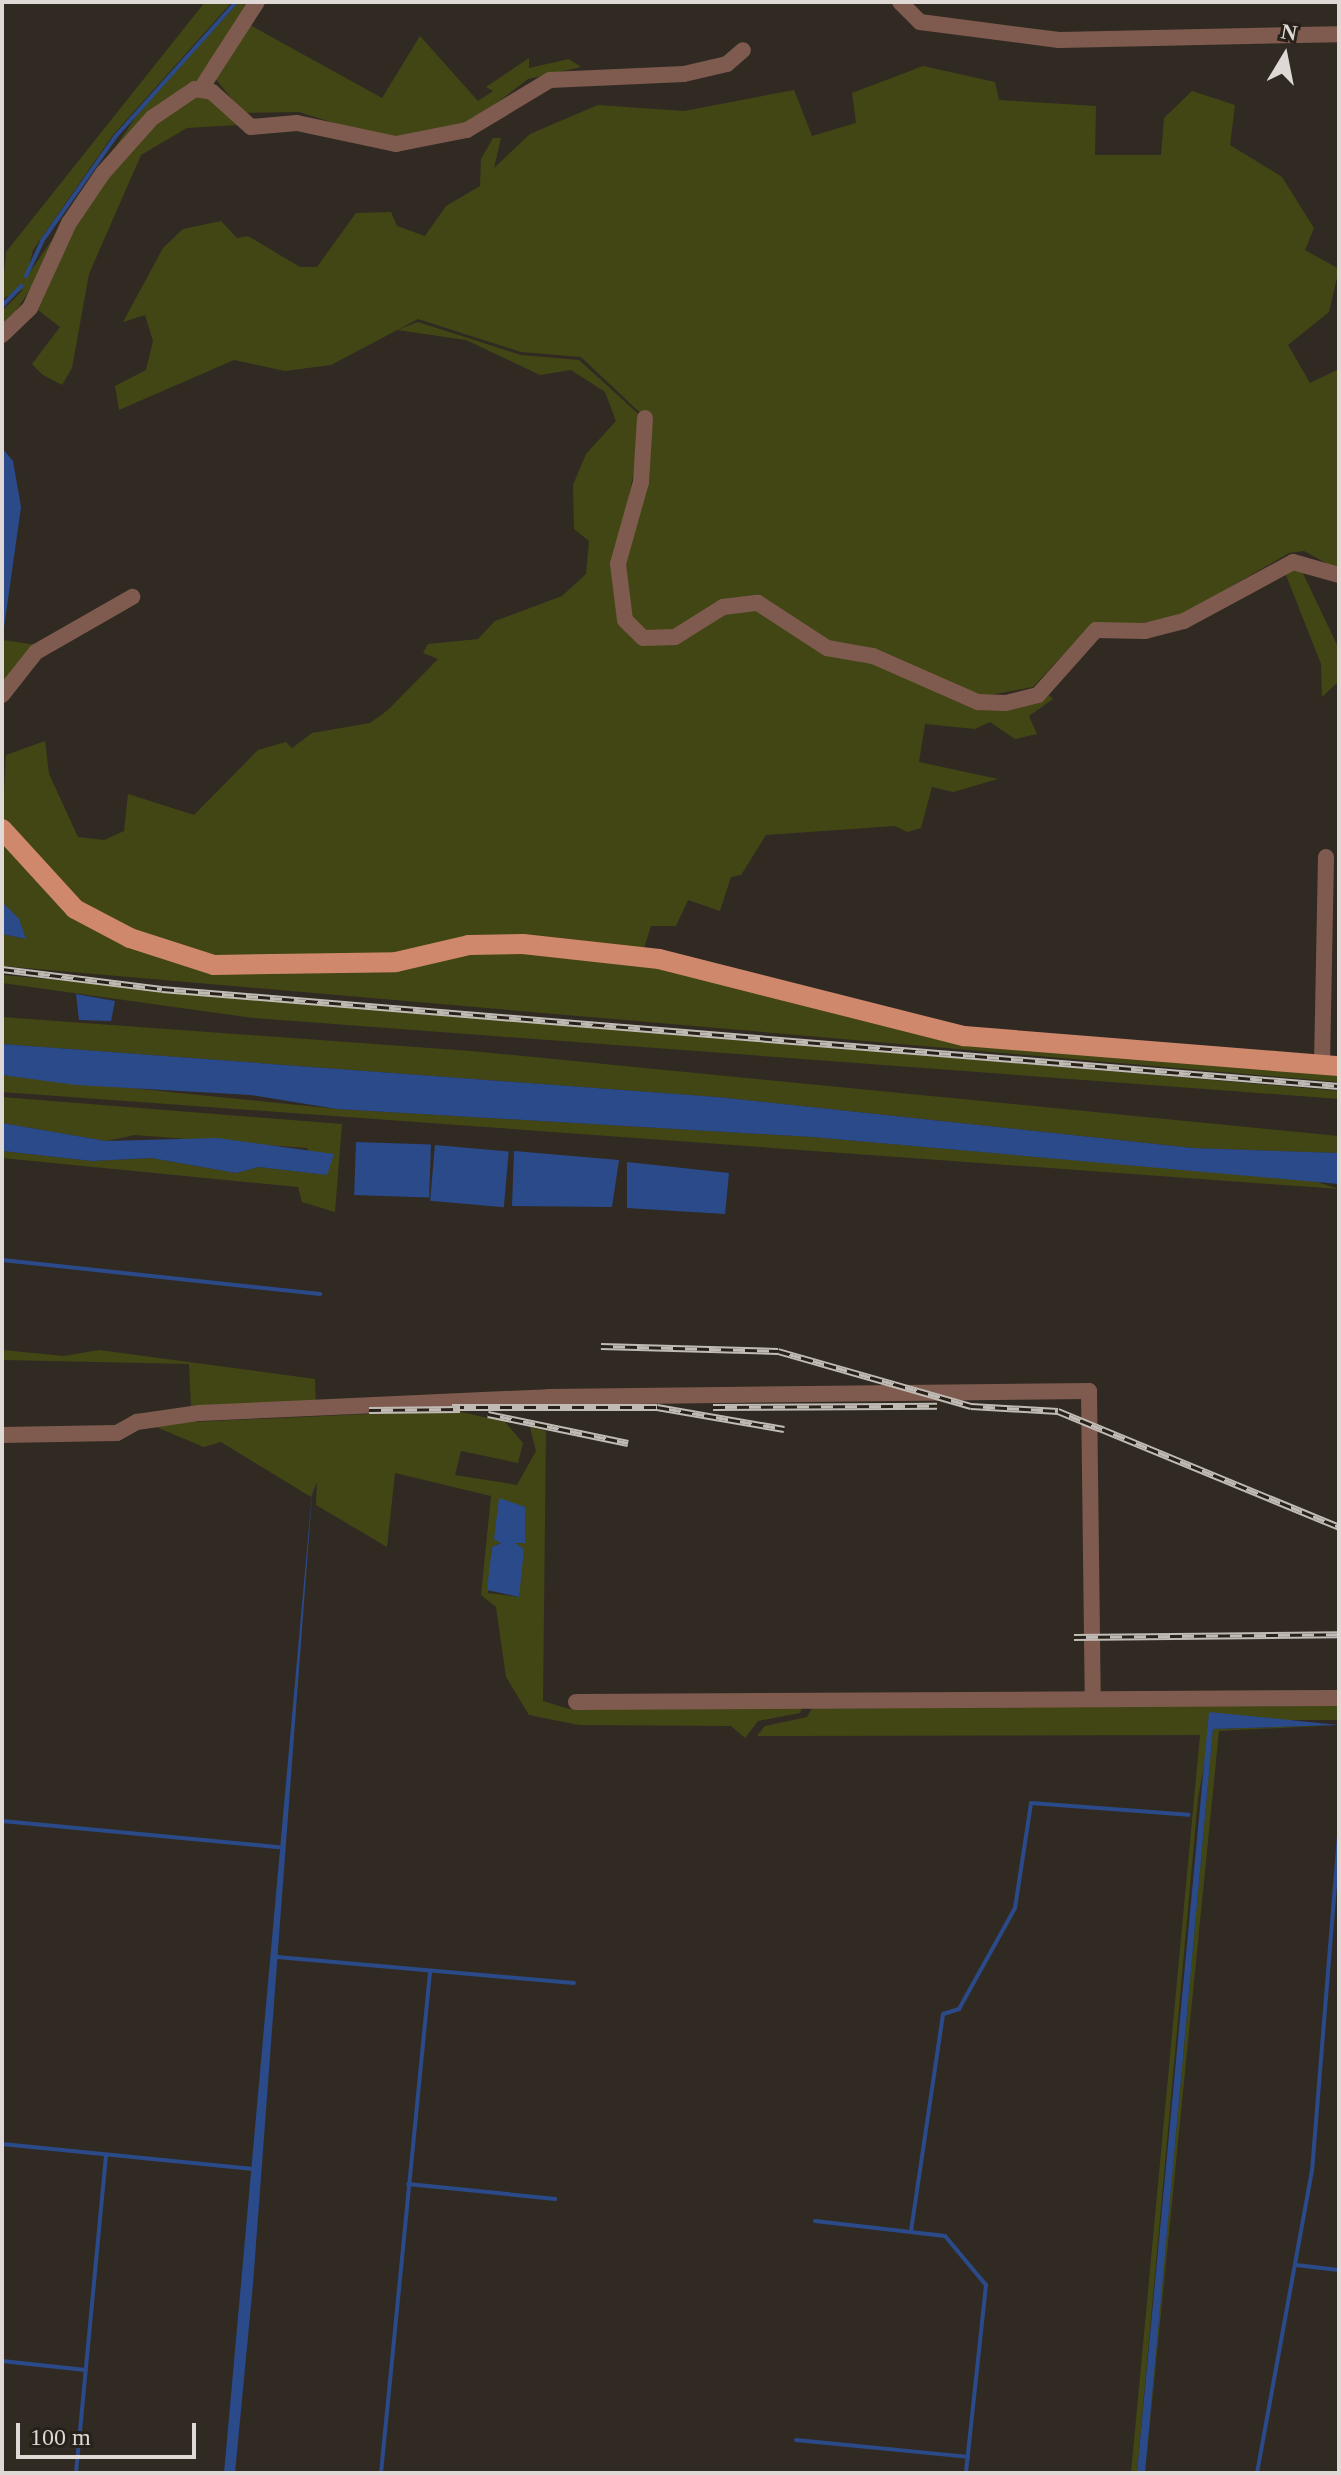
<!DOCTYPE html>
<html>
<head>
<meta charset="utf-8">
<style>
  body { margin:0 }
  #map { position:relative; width:1341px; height:2475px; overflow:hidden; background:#312a23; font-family:"Times New Roman",serif }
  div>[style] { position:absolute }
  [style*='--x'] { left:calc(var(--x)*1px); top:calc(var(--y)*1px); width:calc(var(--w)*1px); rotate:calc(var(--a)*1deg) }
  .green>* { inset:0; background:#424614 }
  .water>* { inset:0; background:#2b4a8a; transform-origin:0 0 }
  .stream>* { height:4px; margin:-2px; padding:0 2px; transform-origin:2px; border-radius:2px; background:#2b4a8a }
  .canal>* { height:12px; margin:-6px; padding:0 6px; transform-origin:6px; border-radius:6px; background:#2b4a8a }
  .minor>* { height:16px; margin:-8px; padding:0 8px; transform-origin:8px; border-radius:8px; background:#7e5b4e }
  .major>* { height:20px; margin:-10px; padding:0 10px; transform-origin:10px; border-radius:10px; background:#d0886d }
  .rail>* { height:7px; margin-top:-3.5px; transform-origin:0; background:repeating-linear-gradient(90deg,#272119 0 12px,#c0bbb5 0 24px); box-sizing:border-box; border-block:2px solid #c0bbb5 }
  span { translate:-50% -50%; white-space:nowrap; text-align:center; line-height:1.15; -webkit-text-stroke:7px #272119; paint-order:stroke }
  .frame { position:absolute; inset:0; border:4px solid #ded9d4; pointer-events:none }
  .north { position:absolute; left:1245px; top:16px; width:80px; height:80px; -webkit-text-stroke:6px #272119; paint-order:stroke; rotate:10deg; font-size:22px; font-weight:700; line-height:32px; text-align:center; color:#ded9d4 }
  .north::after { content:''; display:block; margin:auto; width:28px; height:36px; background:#ded9d4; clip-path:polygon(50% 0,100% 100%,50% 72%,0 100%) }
  .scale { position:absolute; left:16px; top:2423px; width:180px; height:36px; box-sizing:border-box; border:4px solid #ded9d4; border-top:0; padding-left:10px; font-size:24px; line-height:28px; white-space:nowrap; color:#ded9d4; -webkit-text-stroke:6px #272119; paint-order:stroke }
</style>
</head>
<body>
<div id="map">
  <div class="green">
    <div style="clip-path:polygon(205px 2px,232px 2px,113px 135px,33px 250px,26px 278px,144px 105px,239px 2px,252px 2px,196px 81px,137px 128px,2px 332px,2px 311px,24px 289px,2px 299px,6px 252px)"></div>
    <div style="clip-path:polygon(250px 25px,382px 98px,420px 36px,478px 101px,493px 91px,486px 87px,529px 58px,529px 68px,569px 59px,581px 67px,528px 79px,472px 122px,388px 140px,299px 112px,243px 113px,211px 73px)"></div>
    <div style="clip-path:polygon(923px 66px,995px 82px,999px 100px,1096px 106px,1095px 155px,1161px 155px,1164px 118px,1192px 91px,1235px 105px,1230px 145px,1282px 177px,1314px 228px,1305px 250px,1339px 269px,1329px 312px,1288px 345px,1310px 383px,1339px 369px,1339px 570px,1304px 551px,1289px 553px,1173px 620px,1085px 631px,1033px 687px,985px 696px,840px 647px,761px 600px,675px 632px,646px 632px,631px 616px,623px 578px,652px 424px,581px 357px,521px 352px,418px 319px,331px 365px,285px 371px,234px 360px,119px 410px,115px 386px,146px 370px,153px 341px,145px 315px,123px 322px,163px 248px,183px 229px,221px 221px,237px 238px,248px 236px,300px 267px,317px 267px,356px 213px,391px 212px,397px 226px,425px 236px,446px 206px,480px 186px,481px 159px,493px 138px,501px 138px,494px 168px,530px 134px,598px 105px,684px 111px,794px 90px,812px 136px,856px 123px,852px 93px)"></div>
    <div style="clip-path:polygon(205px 92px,238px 125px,187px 128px,141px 155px,89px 274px,72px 368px,62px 385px,43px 375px,32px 364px,60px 327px,38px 310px,67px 237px,111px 171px,173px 107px)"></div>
    <div style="clip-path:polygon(418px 322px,521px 355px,579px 360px,644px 419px,619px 548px,620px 607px,654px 641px,748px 603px,802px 635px,978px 704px,1044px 691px,1053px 699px,1029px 716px,1037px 734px,1015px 739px,990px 722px,975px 729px,925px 724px,919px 762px,998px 779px,953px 792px,932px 787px,921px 828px,907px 832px,895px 826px,766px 835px,741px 875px,731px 877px,720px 911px,688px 900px,676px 926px,651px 926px,643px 951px,238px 963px,100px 921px,2px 825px,6px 755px,45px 741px,49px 774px,78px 837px,104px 840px,124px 831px,128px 794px,194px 815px,258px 750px,286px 742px,292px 748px,312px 733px,370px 723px,388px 710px,438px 659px,423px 653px,428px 644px,478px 639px,495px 621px,562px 596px,586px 574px,589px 541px,574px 529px,573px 485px,586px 454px,616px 421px,605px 392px,571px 370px,540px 375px,466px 340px,397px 330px)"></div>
    <div style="clip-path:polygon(1299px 565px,1339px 649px,1339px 681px,1322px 697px,1321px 664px,1284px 570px)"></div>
    <div style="clip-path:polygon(3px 640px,37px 645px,2px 687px,2px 642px)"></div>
    <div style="clip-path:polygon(2px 839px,61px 905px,191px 964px,395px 969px,481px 951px,620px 958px,865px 1019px,1339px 1071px,1339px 1082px,2px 966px,2px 934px,25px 939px,2px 902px)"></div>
    <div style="clip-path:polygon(2px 975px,1339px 1091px,1339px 1099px,253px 1018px,2px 983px)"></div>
    <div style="clip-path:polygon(2px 1017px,471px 1051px,1339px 1136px,1339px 1153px,1193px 1148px,717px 1097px,2px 1044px)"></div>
    <div style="clip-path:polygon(2px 1075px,337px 1109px,812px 1137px,1314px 1181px,1339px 1189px,2px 1092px)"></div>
    <div style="clip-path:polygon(2px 1097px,342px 1124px,335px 1212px,302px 1202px,298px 1187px,2px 1158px,2px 1151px,92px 1161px,151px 1158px,236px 1173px,259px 1167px,327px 1175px,307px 1148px,135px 1135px,106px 1141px,2px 1123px)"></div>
    <div style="clip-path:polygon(2px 1350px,64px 1356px,99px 1350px,315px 1379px,316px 1408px,191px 1407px,189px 1364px,2px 1360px)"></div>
    <div style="clip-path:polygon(evenodd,453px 1410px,505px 1422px,523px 1443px,518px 1463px,461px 1451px,455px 1475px,517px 1485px,536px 1451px,530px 1427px,546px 1431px,543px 1701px,569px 1709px,803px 1706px,800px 1713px,758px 1721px,745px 1738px,731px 1726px,579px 1725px,529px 1715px,506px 1677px,496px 1607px,481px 1595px,491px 1496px,395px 1473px,387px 1547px,316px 1505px,317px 1482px,311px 1497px,221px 1442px,204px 1447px,149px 1424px,453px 1410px,502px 1542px,524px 1543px,515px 1543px,519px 1597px,488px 1593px,492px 1547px,502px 1542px)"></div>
    <div style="clip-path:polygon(1339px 1704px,1339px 1720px,1232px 1720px,1214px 1713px,1198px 1798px,1137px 2473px,1131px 2473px,1200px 1735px,757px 1736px,765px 1726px,807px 1717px,813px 1706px)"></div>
    <div style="clip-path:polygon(1339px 1725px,1219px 1731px,1145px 2473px,1213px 1729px)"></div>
  </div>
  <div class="water">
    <div style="clip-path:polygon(2px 448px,13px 461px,21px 507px,2px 642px)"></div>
    <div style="clip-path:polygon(2px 902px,19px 919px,26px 939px,2px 934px)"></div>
    <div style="clip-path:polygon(76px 994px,115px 1001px,111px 1021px,79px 1020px)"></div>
    <div style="clip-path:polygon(2px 1044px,717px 1097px,1193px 1148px,1339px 1153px,1339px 1184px,812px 1137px,337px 1109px,251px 1095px,76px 1085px,2px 1075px)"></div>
    <div style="clip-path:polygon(2px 1123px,106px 1141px,217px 1138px,334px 1154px,327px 1175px,259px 1167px,236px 1173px,151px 1158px,92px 1161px,2px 1151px)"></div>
    <div style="left:356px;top:1142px;width:75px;height:53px;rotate:2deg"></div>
    <div style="left:435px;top:1145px;width:74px;height:56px;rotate:5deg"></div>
    <div style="clip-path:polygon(514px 1151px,619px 1160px,612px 1207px,512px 1206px)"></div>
    <div style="clip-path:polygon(627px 1162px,729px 1173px,725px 1214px,627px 1208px)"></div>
    <div style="clip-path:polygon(313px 1482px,253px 2284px,235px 2473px,224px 2473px)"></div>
    <div style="clip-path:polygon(499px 1498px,525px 1507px,525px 1543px,515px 1543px,524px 1549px,519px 1597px,487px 1590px,492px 1547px,501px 1543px,494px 1539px)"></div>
    <div style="clip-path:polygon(1209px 1712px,1339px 1725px,1213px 1729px,1145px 2473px,1137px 2473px)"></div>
  </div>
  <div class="stream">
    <div style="--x:26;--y:276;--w:38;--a:-65"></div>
    <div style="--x:42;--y:241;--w:127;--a:-54.9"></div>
    <div style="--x:115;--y:137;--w:181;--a:-48.1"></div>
    <div style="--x:2;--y:306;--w:28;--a:-46"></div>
    <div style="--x:2;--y:1260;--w:320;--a:6.1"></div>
    <div style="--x:2;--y:1821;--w:278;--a:5.4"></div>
    <div style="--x:277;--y:1957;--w:298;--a:5"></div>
    <div style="--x:2;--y:2144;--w:250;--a:5.7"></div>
    <div style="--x:408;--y:2184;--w:148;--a:5.8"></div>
    <div style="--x:815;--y:2221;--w:131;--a:6.6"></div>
    <div style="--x:945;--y:2236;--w:64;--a:50.1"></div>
    <div style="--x:986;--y:2285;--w:189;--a:96.1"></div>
    <div style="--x:911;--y:2231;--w:219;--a:-81.6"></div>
    <div style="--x:943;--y:2014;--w:17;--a:-17"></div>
    <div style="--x:959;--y:2009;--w:115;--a:-61"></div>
    <div style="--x:1015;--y:1908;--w:106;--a:-81.3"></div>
    <div style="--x:1031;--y:1803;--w:158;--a:4.3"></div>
    <div style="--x:1296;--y:2265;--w:43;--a:6.6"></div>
    <div style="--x:2;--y:2361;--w:84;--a:6.1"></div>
    <div style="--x:796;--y:2440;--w:173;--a:5.6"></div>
    <div style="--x:76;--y:2473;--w:320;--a:-84.6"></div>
    <div style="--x:381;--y:2473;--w:503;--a:-84.41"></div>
    <div style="--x:1257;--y:2473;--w:307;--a:-79.7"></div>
    <div style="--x:1312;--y:2171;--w:337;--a:-85.4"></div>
  </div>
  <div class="canal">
    <div style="--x:2;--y:509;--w:33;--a:85"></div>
  </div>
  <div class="minor">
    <div style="--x:900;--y:2;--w:28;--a:45"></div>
    <div style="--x:920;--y:22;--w:140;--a:7.4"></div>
    <div style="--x:1059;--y:40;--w:280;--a:-1.2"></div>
    <div style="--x:202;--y:87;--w:101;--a:-57.1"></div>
    <div style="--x:2;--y:335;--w:39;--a:-44"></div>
    <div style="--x:30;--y:308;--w:94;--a:-65.4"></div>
    <div style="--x:69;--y:223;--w:60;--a:-55.8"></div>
    <div style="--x:103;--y:173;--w:74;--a:-48.3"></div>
    <div style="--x:152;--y:118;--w:52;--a:-34"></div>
    <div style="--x:195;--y:89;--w:17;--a:10"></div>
    <div style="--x:212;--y:92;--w:52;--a:41.9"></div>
    <div style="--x:251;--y:127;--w:46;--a:-5"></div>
    <div style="--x:297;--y:123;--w:101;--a:12"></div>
    <div style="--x:396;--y:144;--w:72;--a:-11.2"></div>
    <div style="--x:467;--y:130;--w:97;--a:-31.1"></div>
    <div style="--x:550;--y:80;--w:134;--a:-2.6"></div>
    <div style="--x:684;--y:74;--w:44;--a:-13.1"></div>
    <div style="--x:727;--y:64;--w:21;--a:-41"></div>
    <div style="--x:645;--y:418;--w:64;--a:93.6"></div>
    <div style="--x:641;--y:482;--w:85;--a:105.7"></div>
    <div style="--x:618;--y:564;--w:56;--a:82.9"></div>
    <div style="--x:625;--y:620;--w:25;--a:45"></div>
    <div style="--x:643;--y:638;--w:32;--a:-2"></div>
    <div style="--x:675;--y:637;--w:57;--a:-32"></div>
    <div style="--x:723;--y:607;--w:35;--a:-7"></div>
    <div style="--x:758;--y:603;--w:82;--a:33.1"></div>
    <div style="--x:827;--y:648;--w:47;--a:9.9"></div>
    <div style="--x:873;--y:656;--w:115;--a:23.7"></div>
    <div style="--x:978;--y:702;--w:28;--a:2"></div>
    <div style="--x:1006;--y:703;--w:33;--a:-14"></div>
    <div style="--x:1038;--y:695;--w:87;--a:-48.3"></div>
    <div style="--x:1096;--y:630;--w:49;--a:1.2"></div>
    <div style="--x:1145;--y:631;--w:40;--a:-14.4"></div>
    <div style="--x:1184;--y:621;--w:124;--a:-28.4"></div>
    <div style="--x:1293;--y:562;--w:48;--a:15.8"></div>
    <div style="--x:2;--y:695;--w:55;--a:-51.7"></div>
    <div style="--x:36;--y:652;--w:111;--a:-29.8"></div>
    <div style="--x:1322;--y:1065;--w:208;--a:-88.9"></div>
    <div style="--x:2;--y:1435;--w:115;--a:-1"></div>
    <div style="--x:117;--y:1433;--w:23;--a:-29"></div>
    <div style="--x:137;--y:1422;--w:63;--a:-8.3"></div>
    <div style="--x:199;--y:1413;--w:350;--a:-2.6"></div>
    <div style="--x:549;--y:1397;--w:540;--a:-0.64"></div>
    <div style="--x:1089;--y:1391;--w:306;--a:89.3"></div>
    <div style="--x:576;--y:1702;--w:763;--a:-0.3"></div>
  </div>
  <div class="major">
    <div style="--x:2;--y:829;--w:108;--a:47.6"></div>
    <div style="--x:75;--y:909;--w:62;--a:27.8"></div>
    <div style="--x:130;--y:938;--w:88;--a:17.8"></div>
    <div style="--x:214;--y:965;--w:182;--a:-0.9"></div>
    <div style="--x:396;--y:962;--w:75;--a:-13.1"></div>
    <div style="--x:469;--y:945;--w:54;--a:-1.1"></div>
    <div style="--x:523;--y:944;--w:137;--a:6.3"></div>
    <div style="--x:659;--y:959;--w:315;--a:14.2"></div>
    <div style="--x:964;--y:1036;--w:376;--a:4.6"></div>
  </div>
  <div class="rail">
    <div style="--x:2;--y:969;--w:161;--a:7.1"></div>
    <div style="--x:162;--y:989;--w:1181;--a:4.71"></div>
    <div style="--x:601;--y:1346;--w:177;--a:1.6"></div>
    <div style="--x:778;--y:1351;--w:201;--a:15.9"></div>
    <div style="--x:971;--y:1406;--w:87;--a:3.3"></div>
    <div style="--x:1058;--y:1411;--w:304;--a:22.4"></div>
    <div style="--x:452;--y:1407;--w:205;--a:0"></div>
    <div style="--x:657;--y:1407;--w:129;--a:9.8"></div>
    <div style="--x:713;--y:1407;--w:224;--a:-0.3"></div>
    <div style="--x:369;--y:1410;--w:91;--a:-0.6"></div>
    <div style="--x:488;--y:1414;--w:143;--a:11.7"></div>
    <div style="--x:1074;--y:1637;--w:265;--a:-0.6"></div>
  </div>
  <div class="frame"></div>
  <div class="north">N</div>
  <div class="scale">100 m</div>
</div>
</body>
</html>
